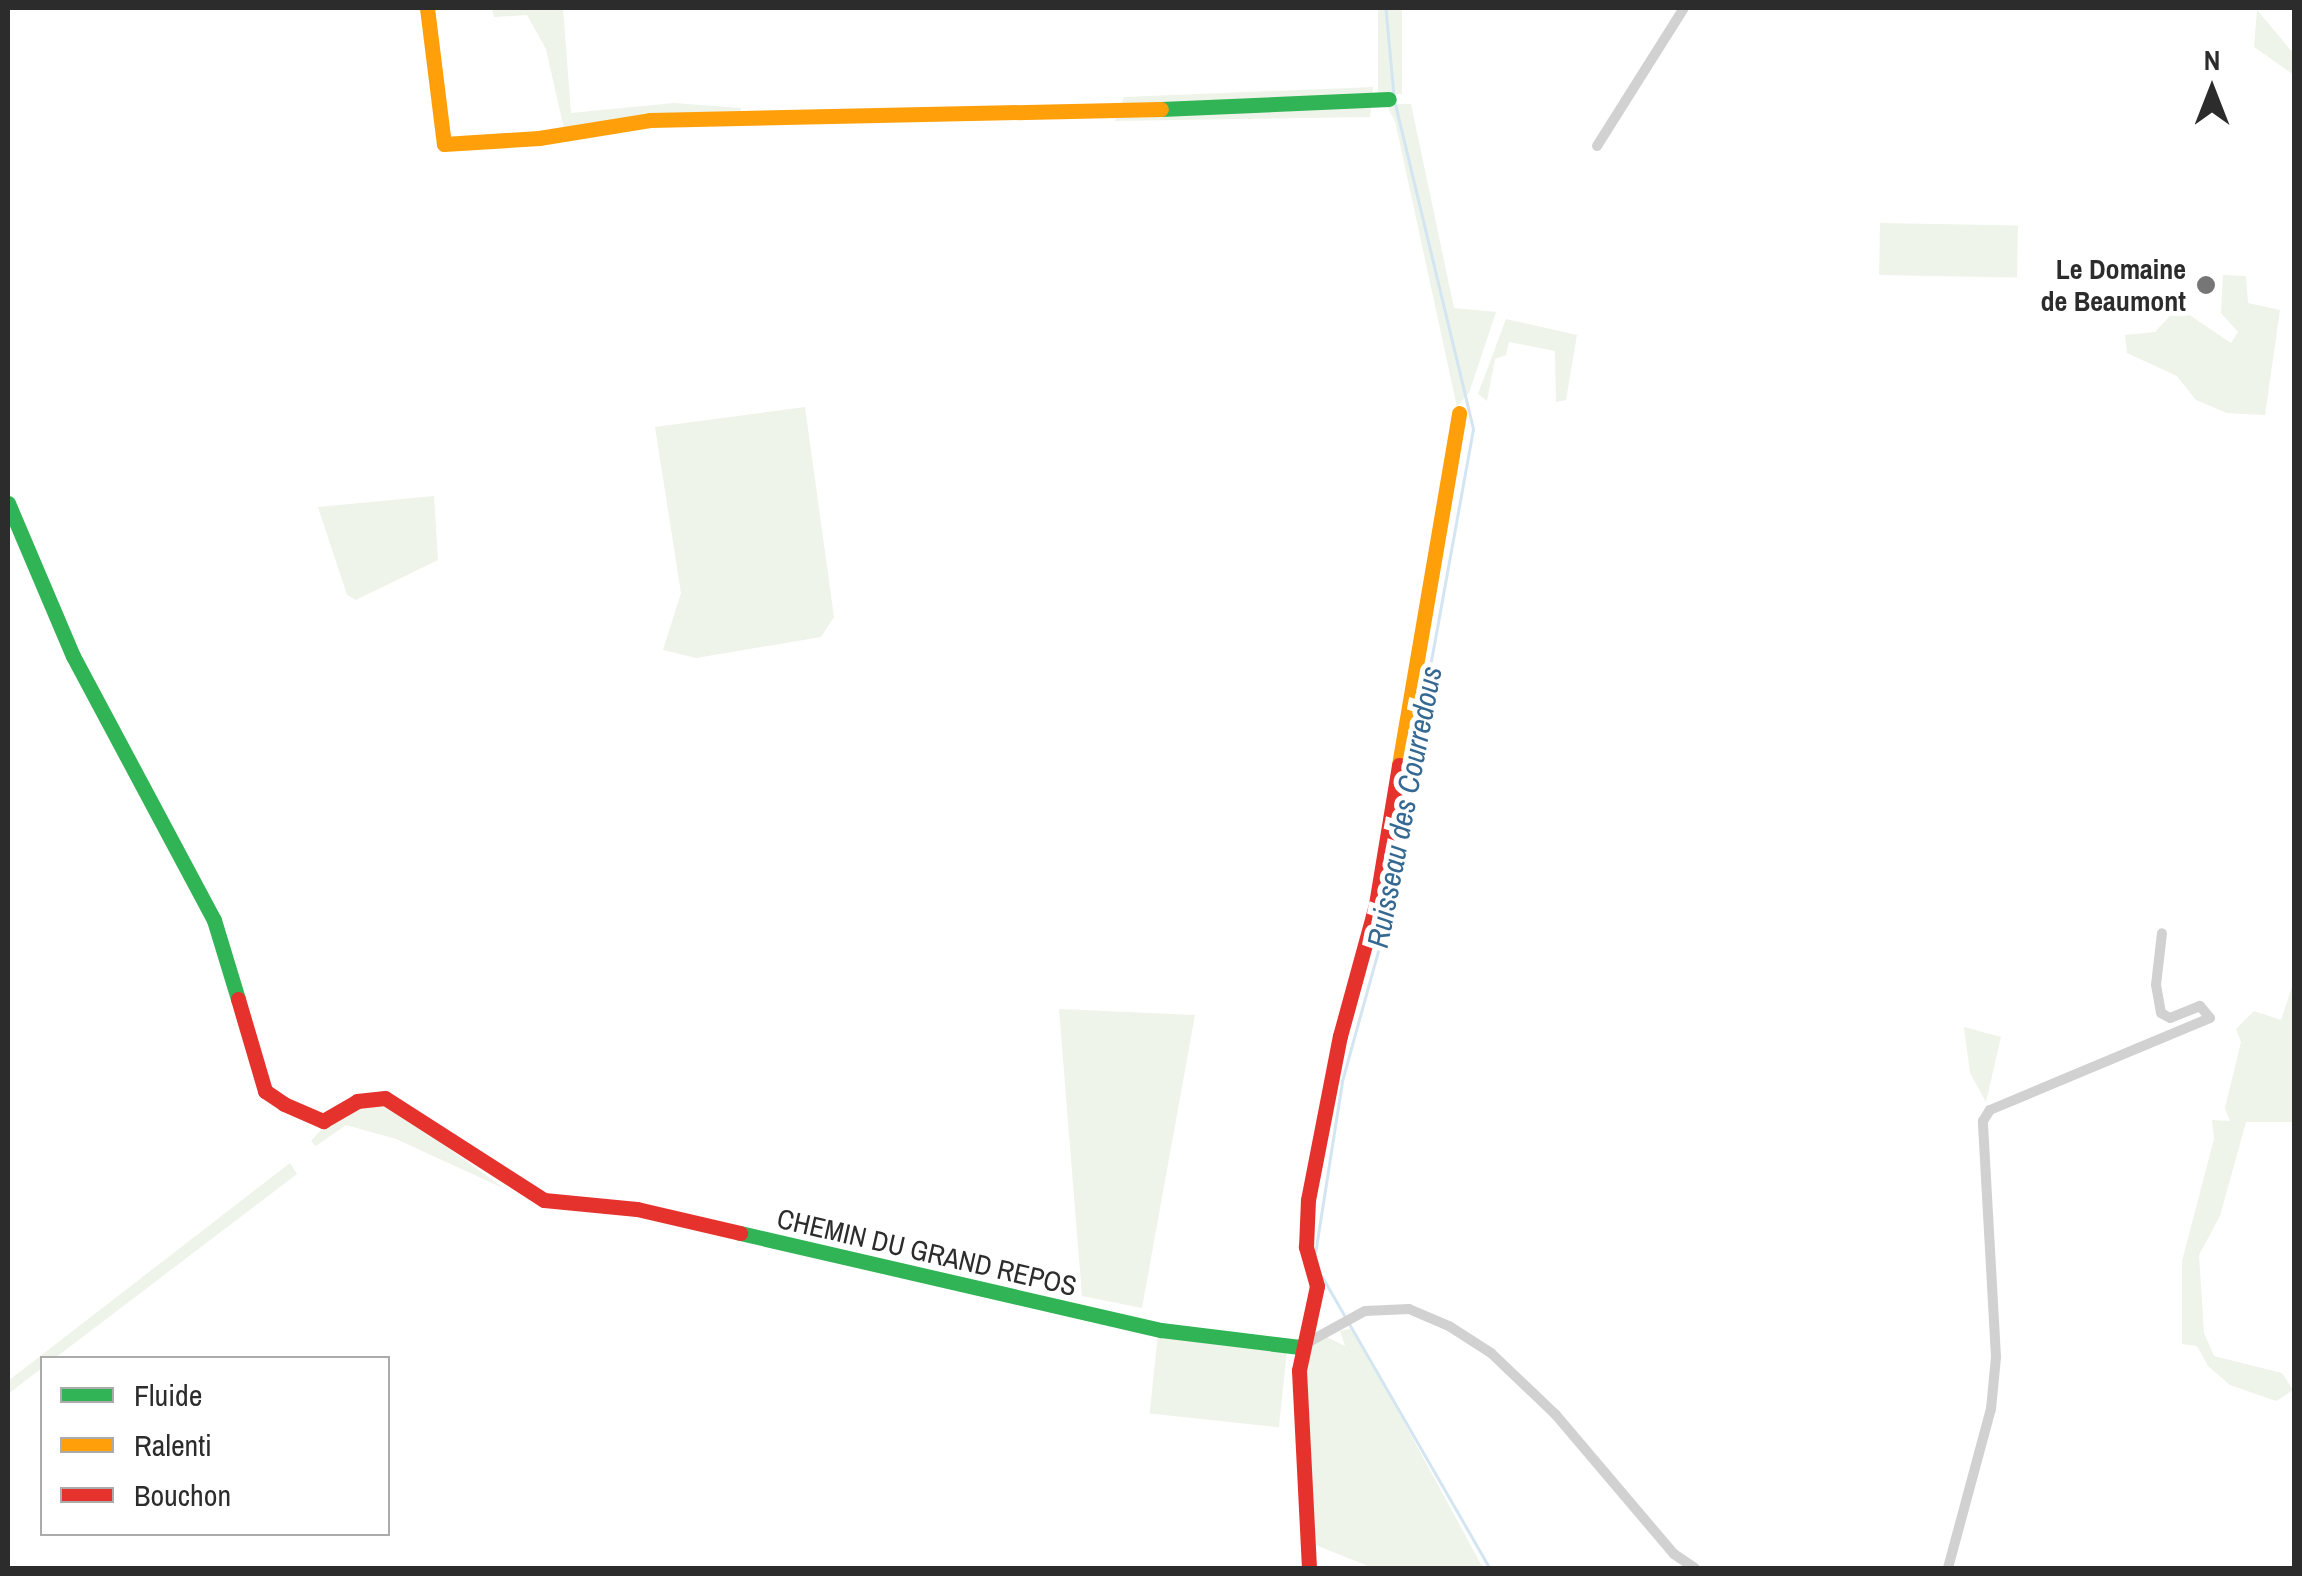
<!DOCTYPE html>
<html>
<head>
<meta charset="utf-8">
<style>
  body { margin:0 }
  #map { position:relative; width:2302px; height:1576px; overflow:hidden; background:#fff; font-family:"Archivo Narrow",sans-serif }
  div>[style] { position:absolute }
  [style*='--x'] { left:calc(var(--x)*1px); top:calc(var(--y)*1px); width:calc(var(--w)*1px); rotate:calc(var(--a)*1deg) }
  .green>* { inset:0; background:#eef4e9; transform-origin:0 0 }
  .stream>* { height:2.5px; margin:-1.25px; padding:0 1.25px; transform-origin:1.25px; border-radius:1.25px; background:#d4e5f2 }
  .street>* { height:10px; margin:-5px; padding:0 5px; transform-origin:5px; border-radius:5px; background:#d1d1d1 }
  .fast>* { height:15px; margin:-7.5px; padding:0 7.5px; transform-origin:7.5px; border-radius:7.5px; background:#30b455 }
  .slow>* { height:15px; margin:-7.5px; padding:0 7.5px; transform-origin:7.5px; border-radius:7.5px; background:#ff9f0a }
  .jam>* { height:15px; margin:-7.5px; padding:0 7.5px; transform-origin:7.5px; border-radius:7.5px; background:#e5322d }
  .dots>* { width:28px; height:28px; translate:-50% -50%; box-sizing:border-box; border:5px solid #fff; border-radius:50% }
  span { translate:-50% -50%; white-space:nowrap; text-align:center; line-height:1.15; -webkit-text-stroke:10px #fff; paint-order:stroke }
  .poi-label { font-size:28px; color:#2c2c2c; font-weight:700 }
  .right { translate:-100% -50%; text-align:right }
  .street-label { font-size:28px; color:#2c2c2c }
  .water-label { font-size:30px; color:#366992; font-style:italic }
  .frame { position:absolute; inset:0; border:10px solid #2c2c2c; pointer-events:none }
  .legend { position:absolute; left:40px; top:1356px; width:350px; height:180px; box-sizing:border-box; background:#fff; border:2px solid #ababab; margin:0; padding:12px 18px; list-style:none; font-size:30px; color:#2c2c2c }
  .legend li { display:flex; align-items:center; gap:20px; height:50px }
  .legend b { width:50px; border:2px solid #ababab }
  .north { position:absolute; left:2162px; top:40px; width:100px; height:100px; -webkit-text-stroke:8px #fff; paint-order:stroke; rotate:0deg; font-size:28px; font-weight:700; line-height:40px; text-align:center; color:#2c2c2c }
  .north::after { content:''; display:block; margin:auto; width:35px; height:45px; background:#2c2c2c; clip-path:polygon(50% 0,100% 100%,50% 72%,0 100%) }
</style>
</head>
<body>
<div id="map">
  <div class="green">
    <div style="clip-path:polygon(492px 8px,563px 8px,571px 113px,674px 103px,741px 108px,738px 125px,564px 129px,546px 49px,527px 15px,494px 17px)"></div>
    <div style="left:1378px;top:8px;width:24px;height:86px"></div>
    <div style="clip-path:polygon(2257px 10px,2294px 54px,2294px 75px,2254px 47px)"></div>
    <div style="clip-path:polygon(1373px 87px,1370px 117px,1115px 121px,1124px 97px)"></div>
    <div style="clip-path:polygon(1386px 104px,1411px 104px,1454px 308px,1496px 312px,1469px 393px,1457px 407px,1395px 121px)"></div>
    <div style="left:1880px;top:223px;width:138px;height:52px;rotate:1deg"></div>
    <div style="clip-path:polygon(2223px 275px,2246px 276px,2248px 303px,2280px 310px,2265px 415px,2227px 413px,2196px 400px,2177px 376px,2127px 353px,2125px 335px,2155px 332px,2178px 307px,2231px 343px,2238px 332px,2221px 313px)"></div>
    <div style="clip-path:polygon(1506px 319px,1577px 335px,1566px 400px,1556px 402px,1555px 351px,1509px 342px,1506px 355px,1495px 359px,1487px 401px,1478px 394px)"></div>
    <div style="clip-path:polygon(805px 407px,834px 617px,821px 637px,696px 658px,663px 650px,681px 593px,655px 427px)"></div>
    <div style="clip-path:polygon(434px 496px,438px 560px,356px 600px,347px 595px,318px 507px)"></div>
    <div style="clip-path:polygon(2294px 981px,2294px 1122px,2246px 1122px,2220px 1216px,2199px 1255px,2204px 1333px,2214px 1356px,2282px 1373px,2293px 1390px,2276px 1401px,2230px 1385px,2208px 1366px,2197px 1346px,2182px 1344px,2182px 1261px,2214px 1139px,2212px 1120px,2230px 1121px,2225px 1108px,2241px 1042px,2236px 1029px,2254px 1011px,2281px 1020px)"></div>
    <div style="clip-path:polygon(1059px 1009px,1195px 1015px,1142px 1308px,1082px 1296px)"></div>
    <div style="clip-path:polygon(1964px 1027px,2001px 1037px,1986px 1102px,1970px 1073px)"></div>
    <div style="clip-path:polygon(371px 1101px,397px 1111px,505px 1189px,396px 1139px,346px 1125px,316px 1146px,311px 1141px,338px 1111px)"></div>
    <div style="clip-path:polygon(290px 1163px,297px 1174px,55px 1358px,42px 1358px,42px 1368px,8px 1394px,8px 1381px)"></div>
    <div style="clip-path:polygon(1353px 1328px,1483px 1568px,1373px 1568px,1313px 1544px,1304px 1347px,1325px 1336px,1345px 1346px,1340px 1331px)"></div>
    <div style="left:1158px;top:1334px;width:130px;height:80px;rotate:6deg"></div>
  </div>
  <div class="stream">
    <div style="--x:1386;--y:8;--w:88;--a:84.8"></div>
    <div style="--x:1315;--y:1254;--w:175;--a:-81.1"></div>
    <div style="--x:1342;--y:1081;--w:138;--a:-74.5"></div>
    <div style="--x:1379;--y:948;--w:527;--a:-79.73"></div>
    <div style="--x:1473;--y:429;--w:334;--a:-103.5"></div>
    <div style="--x:1322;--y:1276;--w:46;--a:60.1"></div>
    <div style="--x:1349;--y:1323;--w:283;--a:60.1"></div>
  </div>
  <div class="street">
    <div style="--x:1597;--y:146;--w:163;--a:-57.8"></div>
    <div style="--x:1305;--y:1344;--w:68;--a:-28.8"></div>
    <div style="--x:1365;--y:1311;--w:44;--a:-2.6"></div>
    <div style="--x:1409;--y:1309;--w:43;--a:23"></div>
    <div style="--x:1449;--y:1326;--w:50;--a:32.7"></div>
    <div style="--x:1491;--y:1353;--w:90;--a:43.6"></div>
    <div style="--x:1556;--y:1415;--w:182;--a:49.7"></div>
    <div style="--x:1674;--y:1554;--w:25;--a:34"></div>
    <div style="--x:1948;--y:1568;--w:165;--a:-74.9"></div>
    <div style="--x:1991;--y:1409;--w:52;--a:-84.5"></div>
    <div style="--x:1996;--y:1357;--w:236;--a:-93.2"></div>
    <div style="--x:1983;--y:1121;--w:13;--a:-58"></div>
    <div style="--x:1990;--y:1110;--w:238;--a:-22.7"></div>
    <div style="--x:2210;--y:1018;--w:16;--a:-130"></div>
    <div style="--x:2200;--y:1006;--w:32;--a:158"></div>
    <div style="--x:2170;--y:1018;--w:10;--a:-151"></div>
    <div style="--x:2161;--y:1013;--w:28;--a:-100"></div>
    <div style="--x:2156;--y:985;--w:52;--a:-83.4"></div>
  </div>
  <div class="fast">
    <div style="--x:1161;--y:109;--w:228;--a:-2.5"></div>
    <div style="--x:8;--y:503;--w:166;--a:67"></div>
    <div style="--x:73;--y:656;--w:299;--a:61.9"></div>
    <div style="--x:214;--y:920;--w:83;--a:73.1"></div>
    <div style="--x:740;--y:1233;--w:432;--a:13"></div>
    <div style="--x:1161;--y:1330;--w:140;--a:7"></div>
  </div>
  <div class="slow">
    <div style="--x:427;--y:8;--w:137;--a:82.9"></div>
    <div style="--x:444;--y:144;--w:95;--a:-3.6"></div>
    <div style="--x:539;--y:138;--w:112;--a:-9.2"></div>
    <div style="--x:650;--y:120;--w:511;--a:-1.23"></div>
    <div style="--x:1399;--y:765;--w:357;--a:-80.3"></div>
  </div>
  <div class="jam">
    <div style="--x:238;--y:999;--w:96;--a:73.6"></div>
    <div style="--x:265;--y:1091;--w:23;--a:34"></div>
    <div style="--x:284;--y:1104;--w:43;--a:23.6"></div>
    <div style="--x:323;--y:1121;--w:39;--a:-30"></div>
    <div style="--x:357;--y:1101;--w:28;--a:-6"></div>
    <div style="--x:385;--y:1098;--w:189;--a:32.7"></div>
    <div style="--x:544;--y:1200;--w:93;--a:5.5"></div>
    <div style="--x:637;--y:1209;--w:106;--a:13.1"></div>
    <div style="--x:1309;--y:1568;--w:198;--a:-92.9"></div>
    <div style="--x:1299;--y:1370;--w:86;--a:-77.9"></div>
    <div style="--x:1317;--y:1286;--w:41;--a:-105.8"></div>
    <div style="--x:1306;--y:1247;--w:47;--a:-87.6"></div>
    <div style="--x:1308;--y:1200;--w:167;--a:-79"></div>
    <div style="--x:1340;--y:1036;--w:137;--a:-74.7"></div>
    <div style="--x:1376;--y:904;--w:141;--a:-80.6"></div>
  </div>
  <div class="dots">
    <div style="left:2206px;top:285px;background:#767676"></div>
  </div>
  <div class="poi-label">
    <span class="right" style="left:2186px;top:285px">Le Domaine<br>de Beaumont</span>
  </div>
  <div class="street-label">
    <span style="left:927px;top:1252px;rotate:13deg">CHEMIN DU GRAND REPOS</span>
  </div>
  <div class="water-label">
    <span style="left:1404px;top:807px;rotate:-79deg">Ruisseau des Courredous</span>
  </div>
  <div class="frame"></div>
  <ul class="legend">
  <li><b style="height:12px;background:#30b455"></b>Fluide</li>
  <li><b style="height:12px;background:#ff9f0a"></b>Ralenti</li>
  <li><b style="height:12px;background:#e5322d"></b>Bouchon</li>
  </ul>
  <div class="north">N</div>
</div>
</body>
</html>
